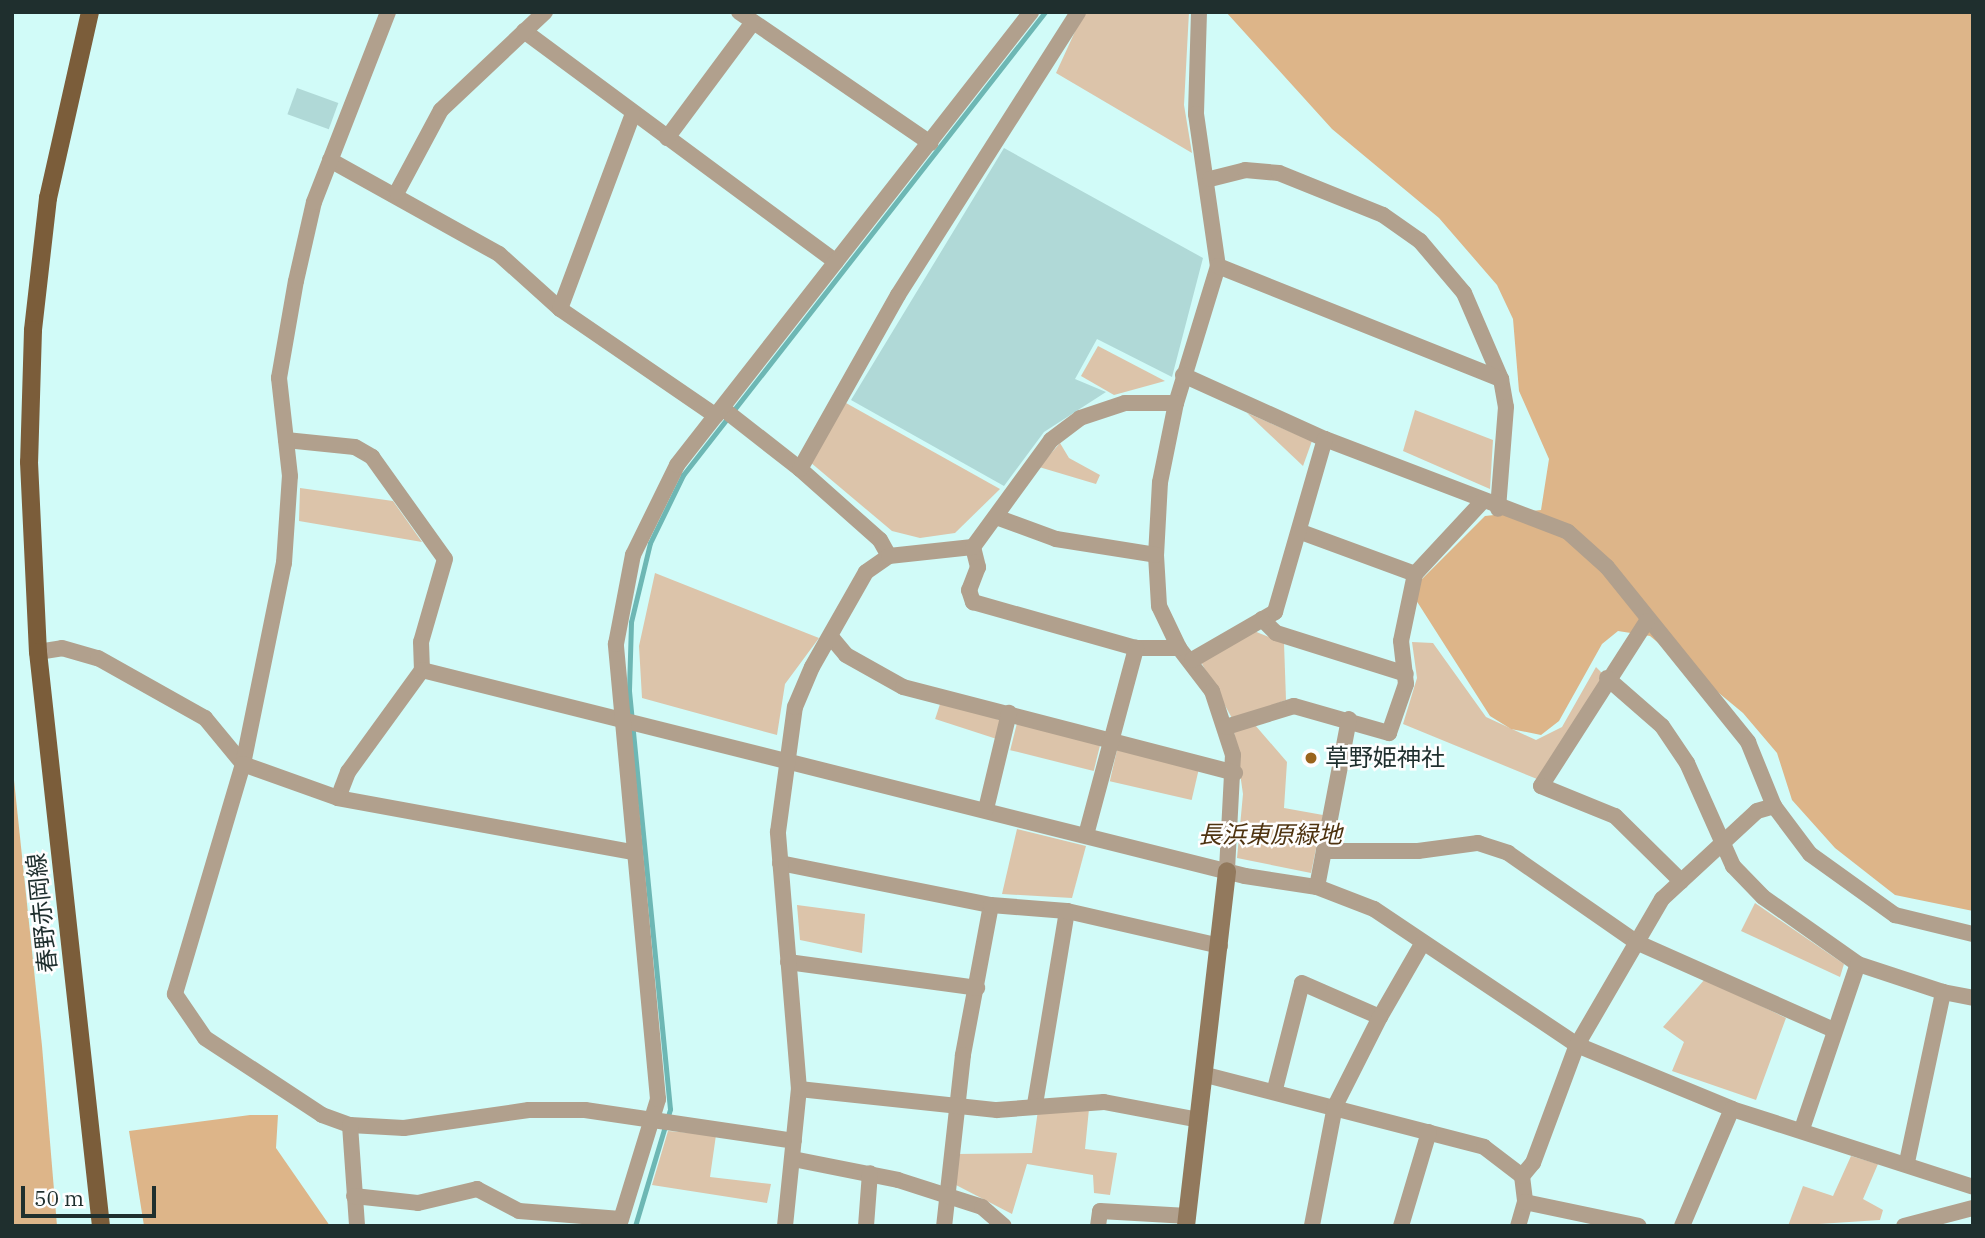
<!DOCTYPE html>
<html>
<head>
<meta charset="utf-8">
<style>
  body { margin:0 }
  #map { position:relative; width:1985px; height:1238px; overflow:hidden; background:#d1fbf8; font-family:"IBM Plex Serif","Noto Sans JP",serif }
  div>[style] { position:absolute }
  [style*='--x'] { left:calc(var(--x)*1px); top:calc(var(--y)*1px); width:calc(var(--w)*1px); rotate:calc(var(--a)*1deg) }
  .green>* { inset:0; background:#dcc4aa; transform-origin:0 0 }
  .forest>* { inset:0; background:#ddb589 }
  .stream>* { height:5px; margin:-2.5px; padding:0 2.5px; transform-origin:2.5px; border-radius:2.5px; background:#6db7b4 }
  .building>* { inset:0; background:#b0d9d7; transform-origin:0 0 }
  .street>* { height:16px; margin:-8px; padding:0 8px; transform-origin:8px; border-radius:8px; background:#b1a08d }
  .secondary>* { height:18px; margin:-9px; padding:0 9px; transform-origin:9px; border-radius:9px; background:#92795d }
  .primary>* { height:18px; margin:-9px; padding:0 9px; transform-origin:9px; border-radius:9px; background:#7b5d3a }
  .dots>* { width:19px; height:19px; translate:-50% -50%; box-sizing:border-box; border:4px solid #fefefe; border-radius:50% }
  span { translate:-50% -50%; white-space:nowrap; text-align:center; line-height:1.15; -webkit-text-stroke:5px #fefefe; paint-order:stroke }
  .poi-label { font-size:24px; color:#1f2f2e }
  .left { translate:0 -50%; text-align:left }
  .park-label { font-size:24px; color:#4e3310; font-style:italic }
  .street-label { font-size:24px; color:#1f2f2e }
  .frame { position:absolute; inset:0; border:14px solid #1f2f2e; pointer-events:none }
  .scale { position:absolute; left:21px; top:1186px; width:135px; height:32px; box-sizing:border-box; border:4px solid #1f2f2e; border-top:0; padding-left:9px; font-size:21px; line-height:24px; white-space:nowrap; color:#1f2f2e; -webkit-text-stroke:5px #fefefe; paint-order:stroke }
</style>
</head>
<body>
<div id="map">
  <div class="green">
    <div style="clip-path:polygon(1084px 12px,1189px 12px,1184px 105px,1192px 153px,1056px 73px)"></div>
    <div style="clip-path:polygon(1098px 346px,1165px 381px,1114px 395px,1081px 376px)"></div>
    <div style="clip-path:polygon(846px 403px,1000px 489px,955px 533px,920px 538px,892px 531px,810px 462px)"></div>
    <div style="clip-path:polygon(1415px 410px,1493px 440px,1490px 489px,1403px 451px)"></div>
    <div style="clip-path:polygon(1247px 413px,1312px 441px,1303px 466px)"></div>
    <div style="clip-path:polygon(1060px 443px,1069px 458px,1100px 475px,1096px 484px,1039px 467px)"></div>
    <div style="clip-path:polygon(300px 488px,393px 501px,422px 542px,299px 521px)"></div>
    <div style="clip-path:polygon(655px 573px,819px 638px,785px 684px,777px 735px,642px 698px,639px 646px)"></div>
    <div style="clip-path:polygon(1254px 631px,1284px 643px,1286px 700px,1233px 720px,1201px 662px)"></div>
    <div style="clip-path:polygon(1412px 642px,1433px 643px,1486px 717px,1536px 740px,1562px 727px,1596px 667px,1607px 678px,1537px 779px,1403px 724px,1417px 678px)"></div>
    <div style="left:941px;top:701px;width:64px;height:19px;rotate:18deg"></div>
    <div style="left:1017px;top:723px;width:86px;height:28px;rotate:14deg"></div>
    <div style="clip-path:polygon(1255px 725px,1287px 762px,1284px 808px,1323px 815px,1311px 873px,1237px 858px,1243px 794px,1234px 732px)"></div>
    <div style="left:1117px;top:750px;width:84px;height:32px;rotate:13deg"></div>
    <div style="clip-path:polygon(1017px 829px,1086px 846px,1072px 898px,1002px 894px)"></div>
    <div style="clip-path:polygon(1755px 903px,1844px 964px,1840px 977px,1741px 931px)"></div>
    <div style="clip-path:polygon(797px 905px,865px 914px,862px 953px,800px 940px)"></div>
    <div style="clip-path:polygon(1705px 979px,1786px 1018px,1756px 1100px,1672px 1071px,1684px 1042px,1663px 1027px)"></div>
    <div style="clip-path:polygon(1089px 1109px,1085px 1149px,1117px 1153px,1110px 1195px,1094px 1193px,1093px 1175px,1027px 1164px,1012px 1214px,956px 1185px,957px 1154px,1032px 1153px,1038px 1110px)"></div>
    <div style="clip-path:polygon(668px 1131px,716px 1135px,710px 1177px,771px 1184px,767px 1203px,652px 1185px)"></div>
    <div style="clip-path:polygon(1851px 1156px,1878px 1164px,1863px 1199px,1883px 1210px,1880px 1220px,1788px 1226px,1803px 1186px,1833px 1196px)"></div>
  </div>
  <div class="forest">
    <div style="clip-path:polygon(1226px 12px,1973px 12px,1973px 911px,1895px 895px,1835px 848px,1792px 800px,1777px 753px,1743px 713px,1650px 636px,1618px 631px,1602px 644px,1559px 721px,1541px 735px,1511px 729px,1490px 716px,1416px 600px,1421px 580px,1485px 516px,1541px 510px,1549px 459px,1519px 391px,1513px 319px,1497px 285px,1439px 218px,1332px 129px)"></div>
    <div style="clip-path:polygon(12px 761px,42px 1046px,57px 1226px,12px 1226px)"></div>
    <div style="clip-path:polygon(250px 1115px,278px 1115px,276px 1148px,330px 1226px,144px 1226px,129px 1131px)"></div>
  </div>
  <div class="stream">
    <div style="--x:635;--y:1226;--w:122;--a:-73.3"></div>
    <div style="--x:670;--y:1109;--w:421;--a:-95.6"></div>
    <div style="--x:629;--y:690;--w:68;--a:-88.3"></div>
    <div style="--x:631;--y:622;--w:81;--a:-76.5"></div>
    <div style="--x:650;--y:543;--w:76;--a:-64.1"></div>
    <div style="--x:683;--y:475;--w:588;--a:-51.98"></div>
  </div>
  <div class="building">
    <div style="left:297px;top:88px;width:44px;height:28px;rotate:20deg"></div>
    <div style="clip-path:polygon(1004px 148px,1203px 258px,1172px 377px,1097px 339px,1075px 379px,1106px 392px,1044px 432px,1004px 486px,851px 400px)"></div>
  </div>
  <div class="street">
    <div style="--x:739;--y:12;--w:232;--a:34.4"></div>
    <div style="--x:1199;--y:12;--w:102;--a:91.7"></div>
    <div style="--x:1196;--y:114;--w:154;--a:81.8"></div>
    <div style="--x:1218;--y:266;--w:143;--a:107"></div>
    <div style="--x:1176;--y:403;--w:81;--a:101.4"></div>
    <div style="--x:1160;--y:482;--w:73;--a:93.1"></div>
    <div style="--x:1156;--y:555;--w:51;--a:86.6"></div>
    <div style="--x:1159;--y:606;--w:47;--a:64.5"></div>
    <div style="--x:1179;--y:648;--w:54;--a:52.5"></div>
    <div style="--x:1212;--y:691;--w:67;--a:71.8"></div>
    <div style="--x:1233;--y:755;--w:116;--a:93"></div>
    <div style="--x:524;--y:31;--w:388;--a:36.5"></div>
    <div style="--x:667;--y:138;--w:144;--a:-53.4"></div>
    <div style="--x:330;--y:160;--w:193;--a:29.1"></div>
    <div style="--x:499;--y:254;--w:82;--a:42"></div>
    <div style="--x:560;--y:309;--w:189;--a:34.4"></div>
    <div style="--x:1210;--y:179;--w:36;--a:-14"></div>
    <div style="--x:1245;--y:170;--w:34;--a:5"></div>
    <div style="--x:1279;--y:173;--w:112;--a:22"></div>
    <div style="--x:1383;--y:215;--w:45;--a:35.1"></div>
    <div style="--x:1420;--y:241;--w:68;--a:49.8"></div>
    <div style="--x:1464;--y:293;--w:94;--a:66.7"></div>
    <div style="--x:1501;--y:379;--w:28;--a:80"></div>
    <div style="--x:1506;--y:407;--w:102;--a:94.5"></div>
    <div style="--x:397;--y:192;--w:93;--a:-61.8"></div>
    <div style="--x:441;--y:110;--w:143;--a:-43.3"></div>
    <div style="--x:1218;--y:266;--w:305;--a:21.8"></div>
    <div style="--x:560;--y:309;--w:208;--a:-69.5"></div>
    <div style="--x:1183;--y:375;--w:156;--a:24.3"></div>
    <div style="--x:1325;--y:439;--w:260;--a:20.9"></div>
    <div style="--x:1568;--y:532;--w:52;--a:41.9"></div>
    <div style="--x:1607;--y:567;--w:225;--a:51.1"></div>
    <div style="--x:1748;--y:742;--w:69;--a:67.9"></div>
    <div style="--x:1774;--y:806;--w:60;--a:53.1"></div>
    <div style="--x:1810;--y:854;--w:105;--a:35.7"></div>
    <div style="--x:1895;--y:915;--w:80;--a:13.7"></div>
    <div style="--x:722;--y:408;--w:99;--a:38"></div>
    <div style="--x:800;--y:469;--w:107;--a:41.6"></div>
    <div style="--x:880;--y:540;--w:18;--a:61"></div>
    <div style="--x:286;--y:440;--w:69;--a:5.8"></div>
    <div style="--x:355;--y:447;--w:20;--a:30"></div>
    <div style="--x:372;--y:457;--w:125;--a:54.4"></div>
    <div style="--x:445;--y:559;--w:86;--a:106.1"></div>
    <div style="--x:421;--y:642;--w:28;--a:88"></div>
    <div style="--x:800;--y:469;--w:200;--a:-60.6"></div>
    <div style="--x:898;--y:295;--w:335;--a:-57.5"></div>
    <div style="--x:996;--y:517;--w:64;--a:20.1"></div>
    <div style="--x:1056;--y:539;--w:101;--a:9.1"></div>
    <div style="--x:1301;--y:532;--w:121;--a:20.2"></div>
    <div style="--x:1415;--y:574;--w:98;--a:-47.1"></div>
    <div style="--x:973;--y:547;--w:21;--a:76"></div>
    <div style="--x:978;--y:567;--w:25;--a:111"></div>
    <div style="--x:969;--y:590;--w:13;--a:72"></div>
    <div style="--x:973;--y:602;--w:169;--a:15.8"></div>
    <div style="--x:1136;--y:648;--w:43;--a:0"></div>
    <div style="--x:1262;--y:619;--w:20;--a:45"></div>
    <div style="--x:1276;--y:633;--w:136;--a:17.5"></div>
    <div style="--x:1647;--y:621;--w:196;--a:122.7"></div>
    <div style="--x:1541;--y:786;--w:80;--a:22.1"></div>
    <div style="--x:1615;--y:816;--w:93;--a:44.6"></div>
    <div style="--x:831;--y:637;--w:23;--a:50"></div>
    <div style="--x:846;--y:655;--w:65;--a:29.3"></div>
    <div style="--x:903;--y:687;--w:343;--a:14.5"></div>
    <div style="--x:38;--y:652;--w:24;--a:-9"></div>
    <div style="--x:62;--y:648;--w:37;--a:16"></div>
    <div style="--x:98;--y:658;--w:123;--a:29.3"></div>
    <div style="--x:205;--y:718;--w:60;--a:50.4"></div>
    <div style="--x:1192;--y:660;--w:96;--a:-30"></div>
    <div style="--x:1275;--y:612;--w:180;--a:-73.9"></div>
    <div style="--x:1607;--y:678;--w:73;--a:41.1"></div>
    <div style="--x:1662;--y:726;--w:45;--a:56"></div>
    <div style="--x:1687;--y:763;--w:113;--a:65.9"></div>
    <div style="--x:1733;--y:866;--w:43;--a:45.9"></div>
    <div style="--x:1763;--y:897;--w:116;--a:35.2"></div>
    <div style="--x:1226;--y:727;--w:71;--a:-17.2"></div>
    <div style="--x:1294;--y:706;--w:99;--a:15.9"></div>
    <div style="--x:1389;--y:733;--w:52;--a:-70.9"></div>
    <div style="--x:1406;--y:684;--w:43;--a:-96.6"></div>
    <div style="--x:1401;--y:641;--w:68;--a:-78.2"></div>
    <div style="--x:243;--y:764;--w:205;--a:-78.5"></div>
    <div style="--x:284;--y:563;--w:87;--a:-86.1"></div>
    <div style="--x:290;--y:476;--w:99;--a:-96.4"></div>
    <div style="--x:279;--y:378;--w:98;--a:-80.1"></div>
    <div style="--x:296;--y:281;--w:81;--a:-77.2"></div>
    <div style="--x:314;--y:202;--w:204;--a:-68.7"></div>
    <div style="--x:338;--y:798;--w:28;--a:-69"></div>
    <div style="--x:348;--y:772;--w:126;--a:-54"></div>
    <div style="--x:422;--y:670;--w:848;--a:14.05"></div>
    <div style="--x:1245;--y:876;--w:73;--a:8.7"></div>
    <div style="--x:1317;--y:887;--w:61;--a:21.1"></div>
    <div style="--x:1374;--y:909;--w:244;--a:33.8"></div>
    <div style="--x:1577;--y:1045;--w:168;--a:22.4"></div>
    <div style="--x:1732;--y:1109;--w:253;--a:17.9"></div>
    <div style="--x:986;--y:809;--w:99;--a:-76.5"></div>
    <div style="--x:1086;--y:835;--w:194;--a:-75"></div>
    <div style="--x:1324;--y:851;--w:94;--a:0"></div>
    <div style="--x:1418;--y:851;--w:61;--a:-7.6"></div>
    <div style="--x:1478;--y:843;--w:32;--a:18"></div>
    <div style="--x:1508;--y:853;--w:156;--a:34.8"></div>
    <div style="--x:1636;--y:942;--w:214;--a:24"></div>
    <div style="--x:632;--y:852;--w:299;--a:-169.6"></div>
    <div style="--x:338;--y:798;--w:101;--a:-160.3"></div>
    <div style="--x:243;--y:764;--w:240;--a:106.5"></div>
    <div style="--x:175;--y:994;--w:53;--a:55.7"></div>
    <div style="--x:205;--y:1038;--w:140;--a:33.3"></div>
    <div style="--x:322;--y:1115;--w:30;--a:20"></div>
    <div style="--x:350;--y:1125;--w:54;--a:3.2"></div>
    <div style="--x:404;--y:1128;--w:126;--a:-8.2"></div>
    <div style="--x:529;--y:1110;--w:56;--a:0"></div>
    <div style="--x:585;--y:1110;--w:211;--a:8.4"></div>
    <div style="--x:780;--y:863;--w:215;--a:11.3"></div>
    <div style="--x:991;--y:905;--w:153;--a:100.6"></div>
    <div style="--x:963;--y:1055;--w:172;--a:96.3"></div>
    <div style="--x:1317;--y:887;--w:171;--a:-79.2"></div>
    <div style="--x:991;--y:905;--w:76;--a:4.5"></div>
    <div style="--x:1067;--y:911;--w:196;--a:99.4"></div>
    <div style="--x:1067;--y:911;--w:157;--a:12.9"></div>
    <div style="--x:788;--y:962;--w:191;--a:7.8"></div>
    <div style="--x:1380;--y:1017;--w:84;--a:-60.1"></div>
    <div style="--x:1206;--y:1075;--w:287;--a:14.5"></div>
    <div style="--x:1484;--y:1147;--w:48;--a:37.3"></div>
    <div style="--x:1522;--y:1176;--w:26;--a:83"></div>
    <div style="--x:1525;--y:1202;--w:25;--a:106"></div>
    <div style="--x:799;--y:1089;--w:199;--a:6.1"></div>
    <div style="--x:997;--y:1110;--w:107;--a:-4.3"></div>
    <div style="--x:1104;--y:1102;--w:97;--a:10.7"></div>
    <div style="--x:1275;--y:1089;--w:109;--a:-75.7"></div>
    <div style="--x:1302;--y:983;--w:85;--a:23.6"></div>
    <div style="--x:1380;--y:1017;--w:100;--a:116.8"></div>
    <div style="--x:1335;--y:1106;--w:122;--a:100.9"></div>
    <div style="--x:350;--y:1125;--w:101;--a:86"></div>
    <div style="--x:1802;--y:1129;--w:174;--a:-71.3"></div>
    <div style="--x:1858;--y:964;--w:89;--a:18.2"></div>
    <div style="--x:793;--y:1159;--w:107;--a:11.3"></div>
    <div style="--x:898;--y:1180;--w:88;--a:17.8"></div>
    <div style="--x:982;--y:1207;--w:29;--a:41"></div>
    <div style="--x:1907;--y:1162;--w:174;--a:-78"></div>
    <div style="--x:1943;--y:992;--w:31;--a:11"></div>
    <div style="--x:1522;--y:1176;--w:17;--a:-50"></div>
    <div style="--x:1533;--y:1163;--w:126;--a:-69.6"></div>
    <div style="--x:1577;--y:1045;--w:169;--a:-59.8"></div>
    <div style="--x:1662;--y:899;--w:129;--a:-42.8"></div>
    <div style="--x:1757;--y:811;--w:18;--a:-16"></div>
    <div style="--x:354;--y:1196;--w:64;--a:6.2"></div>
    <div style="--x:418;--y:1203;--w:61;--a:-13.3"></div>
    <div style="--x:477;--y:1189;--w:47;--a:27.6"></div>
    <div style="--x:519;--y:1211;--w:102;--a:4.5"></div>
    <div style="--x:1525;--y:1202;--w:116;--a:11.9"></div>
    <div style="--x:619;--y:1226;--w:133;--a:-72.9"></div>
    <div style="--x:658;--y:1099;--w:457;--a:-95.3"></div>
    <div style="--x:616;--y:644;--w:91;--a:-79.2"></div>
    <div style="--x:633;--y:555;--w:100;--a:-63.9"></div>
    <div style="--x:677;--y:465;--w:575;--a:-51.99"></div>
    <div style="--x:785;--y:1226;--w:138;--a:-84.2"></div>
    <div style="--x:799;--y:1089;--w:258;--a:-94.7"></div>
    <div style="--x:778;--y:832;--w:126;--a:-82.3"></div>
    <div style="--x:795;--y:707;--w:43;--a:-67"></div>
    <div style="--x:812;--y:667;--w:109;--a:-60.4"></div>
    <div style="--x:866;--y:572;--w:28;--a:-35"></div>
    <div style="--x:889;--y:556;--w:84;--a:-6.1"></div>
    <div style="--x:973;--y:547;--w:132;--a:-53.9"></div>
    <div style="--x:1051;--y:440;--w:36;--a:-37"></div>
    <div style="--x:1080;--y:418;--w:47;--a:-18.4"></div>
    <div style="--x:1125;--y:403;--w:51;--a:0"></div>
    <div style="--x:866;--y:1226;--w:53;--a:-85.7"></div>
    <div style="--x:1098;--y:1226;--w:15;--a:-82"></div>
    <div style="--x:1100;--y:1211;--w:88;--a:3.3"></div>
    <div style="--x:1401;--y:1226;--w:98;--a:-73.4"></div>
    <div style="--x:1682;--y:1226;--w:127;--a:-66.9"></div>
    <div style="--x:1904;--y:1226;--w:71;--a:-14.6"></div>
  </div>
  <div class="secondary">
    <div style="--x:1186;--y:1226;--w:357;--a:-83.4"></div>
  </div>
  <div class="primary">
    <div style="--x:90;--y:12;--w:191;--a:102.7"></div>
    <div style="--x:48;--y:198;--w:133;--a:96.5"></div>
    <div style="--x:33;--y:330;--w:132;--a:91.7"></div>
    <div style="--x:29;--y:462;--w:190;--a:87.3"></div>
    <div style="--x:38;--y:652;--w:577;--a:83.74"></div>
  </div>
  <div class="dots">
    <div style="left:1311px;top:758px;background:#99641c"></div>
  </div>
  <div class="poi-label">
    <span class="left" style="left:1325px;top:758px">草野姫神社</span>
  </div>
  <div class="park-label">
    <span style="left:1270px;top:835px">長浜東原緑地</span>
  </div>
  <div class="street-label">
    <span style="left:42px;top:913px;rotate:-96deg">春野赤岡線</span>
  </div>
  <div class="frame"></div>
  <div class="scale">50 m</div>
</div>
</body>
</html>
